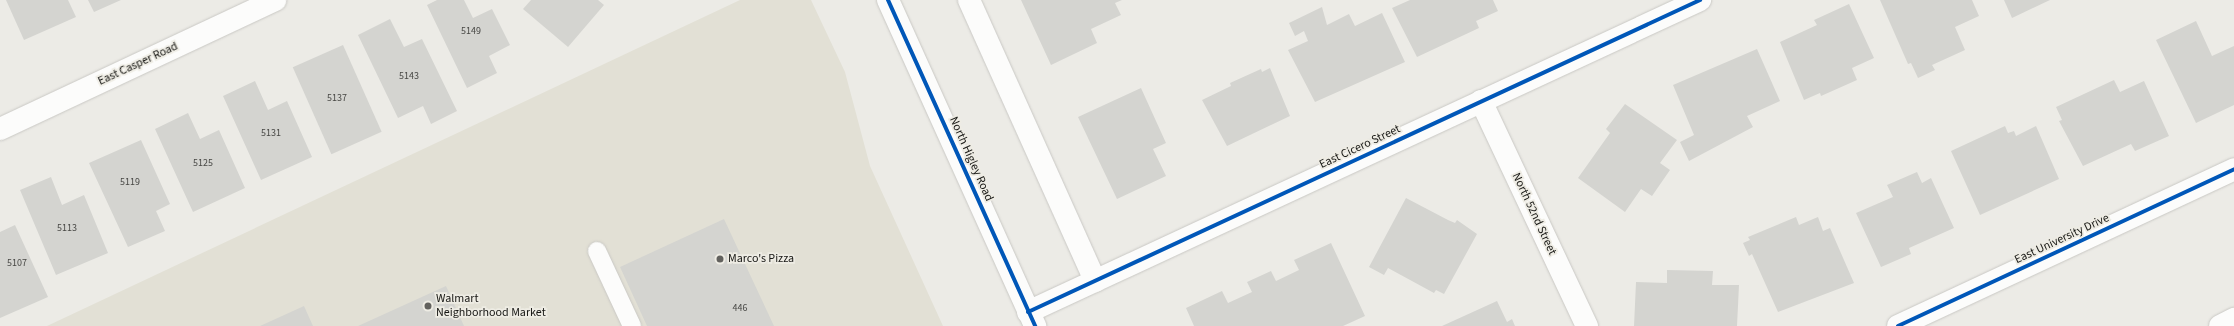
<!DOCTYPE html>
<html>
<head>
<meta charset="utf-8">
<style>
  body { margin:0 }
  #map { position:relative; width:2234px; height:326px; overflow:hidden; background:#ecebe6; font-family:"Source Sans 3",sans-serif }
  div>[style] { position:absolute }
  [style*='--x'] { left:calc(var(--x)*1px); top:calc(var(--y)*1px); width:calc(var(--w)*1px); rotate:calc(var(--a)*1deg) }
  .built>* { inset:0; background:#e2e0d5 }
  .building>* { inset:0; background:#d4d4d0; transform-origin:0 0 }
  .roads { filter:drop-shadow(0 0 1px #c9c8c4) drop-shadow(0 0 1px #c9c8c4) }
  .lane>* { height:18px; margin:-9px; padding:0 9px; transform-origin:9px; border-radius:9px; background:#fcfcfb }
  .street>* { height:22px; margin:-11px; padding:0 11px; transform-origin:11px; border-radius:11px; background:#fcfcfb }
  .secondary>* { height:22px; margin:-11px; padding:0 11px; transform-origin:11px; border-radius:11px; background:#fcfcfb }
  .cycleway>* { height:4px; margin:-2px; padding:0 2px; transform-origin:2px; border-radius:2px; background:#0057b8 }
  .dots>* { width:11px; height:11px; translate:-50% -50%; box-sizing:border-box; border:2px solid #eeece4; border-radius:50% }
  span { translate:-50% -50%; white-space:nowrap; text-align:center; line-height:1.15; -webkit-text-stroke:3.5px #eeece4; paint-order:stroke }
  .number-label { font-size:10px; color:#474744 }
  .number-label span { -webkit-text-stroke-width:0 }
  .street-label { font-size:12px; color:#171714 }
  .poi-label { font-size:12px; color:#171714 }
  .left { translate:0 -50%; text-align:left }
</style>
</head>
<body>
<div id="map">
  <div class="built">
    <div style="clip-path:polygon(740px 0,811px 0,845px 72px,870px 166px,943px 326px,47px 326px)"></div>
  </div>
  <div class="building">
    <div style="clip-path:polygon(6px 0,68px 0,76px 17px,24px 40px)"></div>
    <div style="clip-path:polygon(88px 0,121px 0,94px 12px)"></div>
    <div style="clip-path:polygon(437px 0,464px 0,473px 18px,492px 9px,510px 45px,489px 56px,497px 73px,467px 88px,427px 5px)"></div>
    <div style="clip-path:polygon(531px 0,598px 0,604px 5px,568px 47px,523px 9px)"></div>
    <div style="clip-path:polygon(1021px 0,1122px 0,1115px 3px,1121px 15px,1091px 29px,1097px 43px,1051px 65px)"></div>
    <div style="clip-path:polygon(1410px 0,1493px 0,1498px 11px,1476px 21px,1479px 28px,1417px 57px,1392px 8px)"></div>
    <div style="clip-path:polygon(1880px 0,1972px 0,1979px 16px,1955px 27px,1965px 50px,1932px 65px,1935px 70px,1918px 78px,1911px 63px,1908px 64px)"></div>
    <div style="clip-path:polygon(2004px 0,2050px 0,2012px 18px)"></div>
    <div style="clip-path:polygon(1849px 4px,1874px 58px,1852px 68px,1857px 80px,1821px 96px,1820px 93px,1804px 100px,1780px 42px,1817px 25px,1814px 20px)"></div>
    <div style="clip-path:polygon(1322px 7px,1327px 25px,1349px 14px,1355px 26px,1382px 13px,1405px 62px,1315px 102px,1288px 50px,1308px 41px,1304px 31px,1295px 36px,1289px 23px)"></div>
    <div style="clip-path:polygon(390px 19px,404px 47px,422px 39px,457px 111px,431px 124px,423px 106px,398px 118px,358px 35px)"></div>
    <div style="clip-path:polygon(2196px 21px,2212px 56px,2234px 46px,2234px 105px,2196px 123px,2156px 40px)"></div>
    <div style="left:343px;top:45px;width:95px;height:55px;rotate:66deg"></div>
    <div style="clip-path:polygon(1757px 49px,1780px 101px,1747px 116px,1753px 127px,1689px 161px,1680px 142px,1694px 135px,1673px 85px)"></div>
    <div style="clip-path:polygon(1270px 68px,1290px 116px,1227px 146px,1202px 100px,1231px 86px,1230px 83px,1261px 69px,1262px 72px)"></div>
    <div style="clip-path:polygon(2114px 80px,2120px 92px,2144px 81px,2169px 136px,2135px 151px,2131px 144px,2083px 166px,2059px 121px,2062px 120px,2056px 107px)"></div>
    <div style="clip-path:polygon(255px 81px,268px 110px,287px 101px,312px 157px,261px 180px,223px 96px)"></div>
    <div style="clip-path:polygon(1141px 88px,1166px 143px,1153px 149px,1166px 176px,1117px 199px,1078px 117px)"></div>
    <div style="clip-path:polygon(1625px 104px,1677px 140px,1660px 163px,1670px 170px,1652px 196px,1641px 189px,1625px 212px,1578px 178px,1610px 133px,1606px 129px)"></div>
    <div style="clip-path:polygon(188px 113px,200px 139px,219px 130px,245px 188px,193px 212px,155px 129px)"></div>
    <div style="clip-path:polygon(2005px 126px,2008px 133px,2014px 131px,2016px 136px,2036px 126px,2059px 179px,1980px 215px,1951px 151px)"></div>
    <div style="clip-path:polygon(141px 140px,170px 204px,156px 211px,165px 231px,128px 247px,89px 163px)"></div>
    <div style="clip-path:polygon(1917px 172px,1922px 183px,1931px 178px,1954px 228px,1909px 248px,1911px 254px,1881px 267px,1856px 213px,1893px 197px,1887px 185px)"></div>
    <div style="clip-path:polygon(51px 177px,62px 205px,84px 195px,108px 253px,56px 275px,20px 190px)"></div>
    <div style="clip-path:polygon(1406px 198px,1448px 220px,1455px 223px,1457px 220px,1477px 234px,1444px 294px,1436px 290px,1434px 293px,1388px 268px,1384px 275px,1369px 267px)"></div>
    <div style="clip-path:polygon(1796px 217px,1799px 225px,1818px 217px,1823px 231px,1830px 228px,1854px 283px,1778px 312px,1752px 254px,1749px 256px,1743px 243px,1750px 240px,1748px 237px)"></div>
    <div style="clip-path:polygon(724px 219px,774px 326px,647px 326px,620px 267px)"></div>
    <div style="clip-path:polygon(15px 225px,48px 297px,0 318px,0 232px)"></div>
    <div style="clip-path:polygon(1331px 243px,1365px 316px,1343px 326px,1194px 326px,1186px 308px,1222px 291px,1228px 303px,1252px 292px,1247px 282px,1271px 271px,1276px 281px,1299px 270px,1294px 260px)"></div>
    <div style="clip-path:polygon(1667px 270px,1713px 271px,1712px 285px,1739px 285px,1737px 326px,1634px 326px,1636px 282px,1667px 283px)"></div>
    <div style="clip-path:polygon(446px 286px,464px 326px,358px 326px)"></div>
    <div style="clip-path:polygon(1497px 301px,1507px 322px,1512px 319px,1515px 326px,1442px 326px)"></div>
    <div style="clip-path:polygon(304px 306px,313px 326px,260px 326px)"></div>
  </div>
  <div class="roads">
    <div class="lane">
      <div style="--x:597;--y:251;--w:83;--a:65"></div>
    </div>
    <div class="street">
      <div style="--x:969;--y:0;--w:308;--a:65.8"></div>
      <div style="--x:1481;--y:101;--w:249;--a:64.8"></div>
      <div style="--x:0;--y:129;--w:304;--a:-25.1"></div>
      <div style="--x:1028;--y:312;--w:741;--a:-24.9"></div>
      <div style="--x:1898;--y:326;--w:371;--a:-25"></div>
    </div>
    <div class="secondary">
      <div style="--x:888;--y:0;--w:358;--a:65.7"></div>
      <div style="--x:2220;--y:326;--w:16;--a:-27"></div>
    </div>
  </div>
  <div class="cycleway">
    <div style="--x:888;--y:0;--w:358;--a:65.7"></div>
    <div style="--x:1028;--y:312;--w:741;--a:-24.9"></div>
    <div style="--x:1898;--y:326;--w:371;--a:-25"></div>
  </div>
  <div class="dots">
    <div style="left:720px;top:259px;background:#62615e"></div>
    <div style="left:428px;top:306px;background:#62615e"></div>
  </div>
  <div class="number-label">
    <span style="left:471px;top:32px">5149</span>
    <span style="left:409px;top:77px">5143</span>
    <span style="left:337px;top:99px">5137</span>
    <span style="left:271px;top:134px">5131</span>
    <span style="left:203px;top:164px">5125</span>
    <span style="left:130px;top:183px">5119</span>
    <span style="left:67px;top:229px">5113</span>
    <span style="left:17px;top:264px">5107</span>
    <span style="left:740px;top:309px">446</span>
  </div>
  <div class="street-label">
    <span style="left:138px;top:64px;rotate:-25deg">East Casper Road</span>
    <span style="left:1360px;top:147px;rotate:-25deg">East Cicero Street</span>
    <span style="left:971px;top:159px;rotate:66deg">North Higley Road</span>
    <span style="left:1534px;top:214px;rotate:65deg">North 52nd Street</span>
    <span style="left:2062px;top:239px;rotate:-25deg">East University Drive</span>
  </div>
  <div class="poi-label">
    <span class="left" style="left:728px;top:259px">Marco's Pizza</span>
    <span class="left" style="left:436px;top:306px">Walmart<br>Neighborhood Market</span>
  </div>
</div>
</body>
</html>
